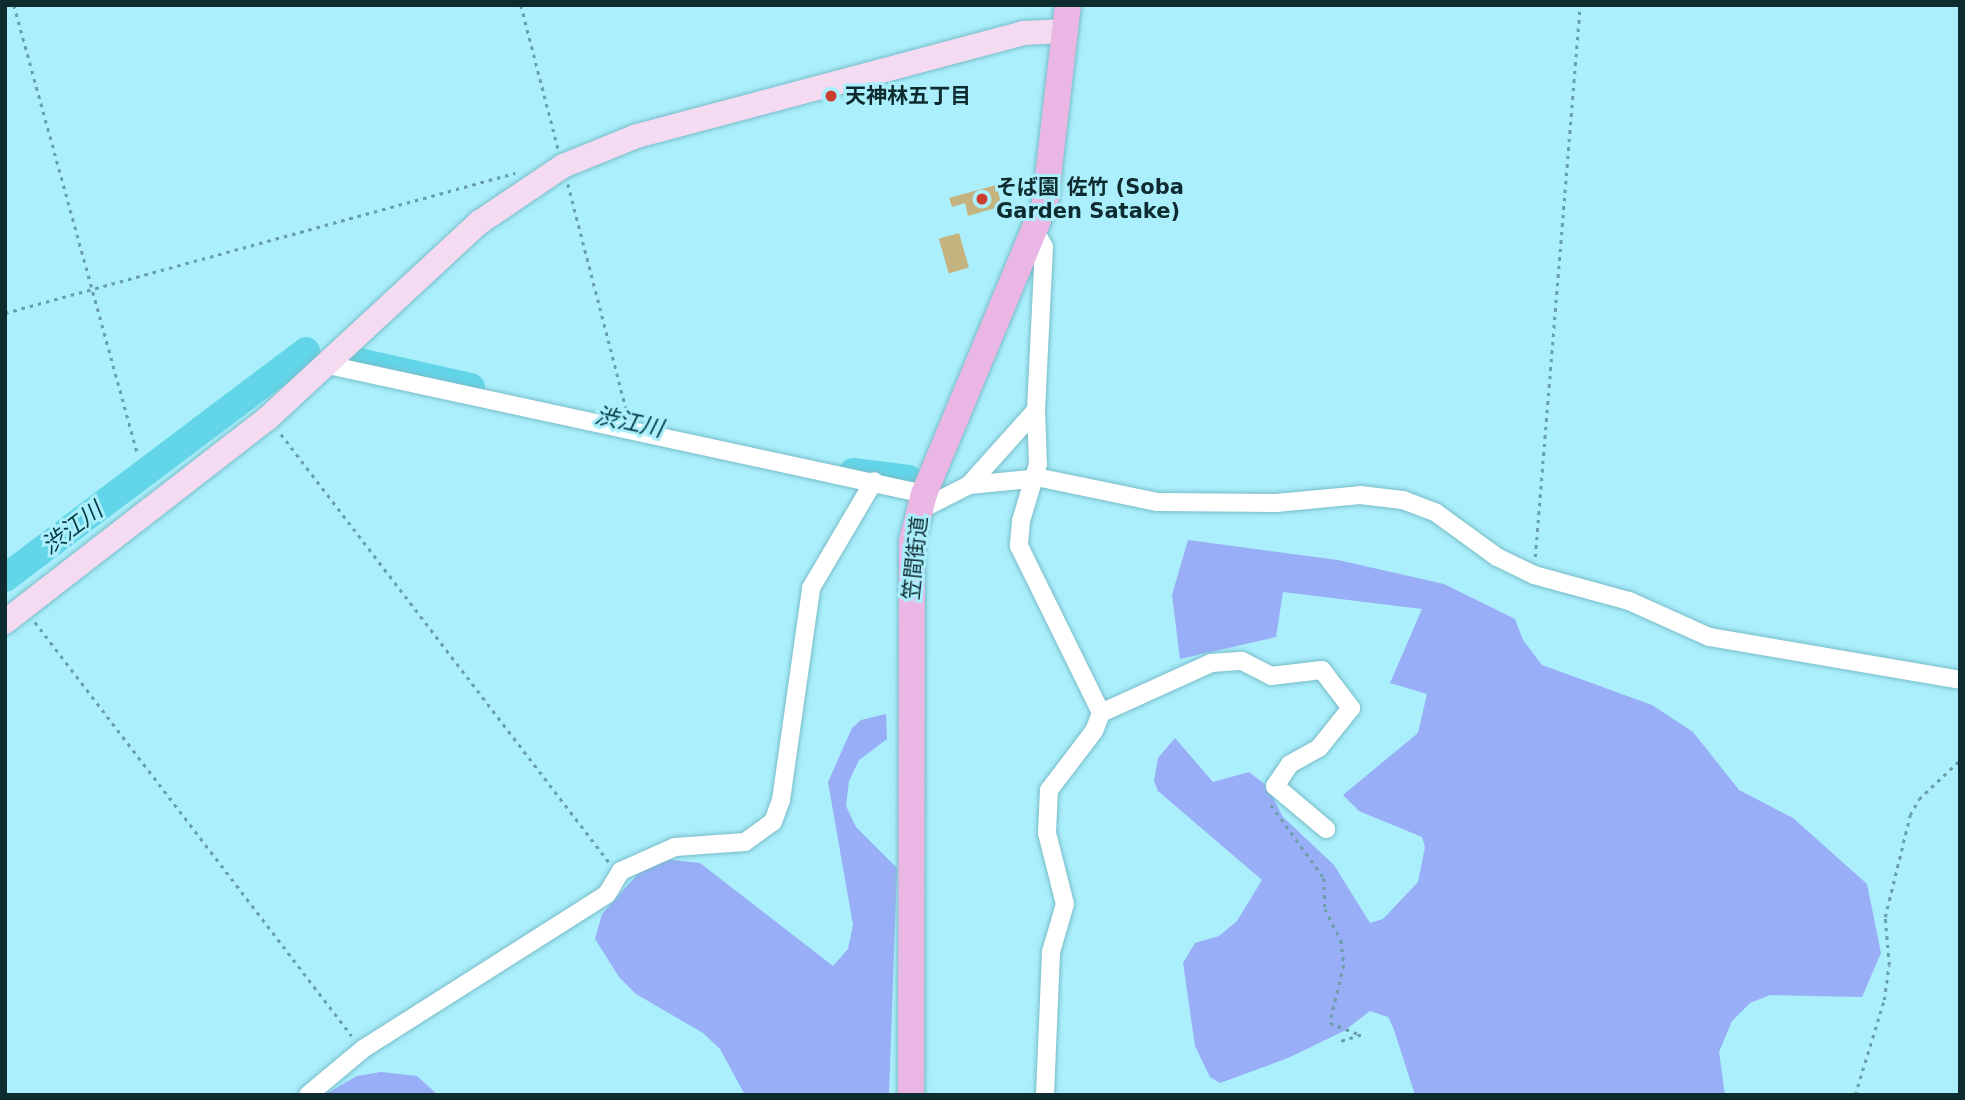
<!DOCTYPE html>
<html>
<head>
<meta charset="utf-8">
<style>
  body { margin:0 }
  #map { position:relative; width:1965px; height:1100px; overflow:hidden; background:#aaeffb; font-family:"DejaVu Sans","Noto Sans JP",sans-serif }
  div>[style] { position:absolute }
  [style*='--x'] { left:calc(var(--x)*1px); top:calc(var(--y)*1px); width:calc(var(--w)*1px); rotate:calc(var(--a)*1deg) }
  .forest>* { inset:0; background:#98aef6 }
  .river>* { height:28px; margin:-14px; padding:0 14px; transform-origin:14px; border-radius:14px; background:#63d5e8 }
  .building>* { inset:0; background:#c4b27f; transform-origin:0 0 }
  .path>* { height:2.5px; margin-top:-1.25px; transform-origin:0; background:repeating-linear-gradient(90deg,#6a9fa8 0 3.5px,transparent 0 8.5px) }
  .roads { filter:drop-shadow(0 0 2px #79bcc8) drop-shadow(0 0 2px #79bcc8) }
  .street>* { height:18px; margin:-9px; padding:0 9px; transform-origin:9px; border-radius:9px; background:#fff }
  .secondary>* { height:24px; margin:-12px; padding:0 12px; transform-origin:12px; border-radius:12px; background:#f4dbf2 }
  .primary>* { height:26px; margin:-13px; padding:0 13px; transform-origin:13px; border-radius:13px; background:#eab7e5 }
  .dots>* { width:19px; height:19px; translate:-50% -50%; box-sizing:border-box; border:4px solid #aaeffb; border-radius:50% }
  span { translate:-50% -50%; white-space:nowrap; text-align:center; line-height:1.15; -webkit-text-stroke:6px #aaeffb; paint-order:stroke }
  .poi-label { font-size:21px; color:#0e2b30; font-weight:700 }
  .left { translate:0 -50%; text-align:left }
  .street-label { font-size:21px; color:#0e2b30 }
  .water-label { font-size:23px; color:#013a42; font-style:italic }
  .frame { position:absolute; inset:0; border:7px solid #0e2b30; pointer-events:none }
</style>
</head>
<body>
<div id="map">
  <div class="forest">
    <div style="clip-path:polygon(1188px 540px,1338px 560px,1444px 584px,1515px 619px,1523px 640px,1542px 665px,1652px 705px,1693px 732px,1739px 790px,1793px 818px,1867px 884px,1881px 953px,1862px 997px,1770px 995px,1750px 1003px,1732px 1021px,1719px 1052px,1725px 1095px,1415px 1095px,1393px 1027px,1388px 1017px,1370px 1011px,1344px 1031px,1288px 1058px,1220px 1083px,1210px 1077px,1195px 1046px,1183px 963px,1195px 943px,1219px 936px,1237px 921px,1262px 880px,1158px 791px,1154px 781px,1158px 758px,1175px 738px,1213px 782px,1249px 772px,1267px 786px,1283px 817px,1334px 865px,1370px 923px,1383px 919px,1418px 882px,1425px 847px,1422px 837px,1359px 811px,1343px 795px,1418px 733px,1427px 694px,1390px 683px,1422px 609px,1283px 592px,1276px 637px,1180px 659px,1172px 595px)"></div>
    <div style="clip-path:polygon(886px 714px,887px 739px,859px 760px,849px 781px,846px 806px,856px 827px,897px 868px,889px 1095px,745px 1095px,720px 1049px,703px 1033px,636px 994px,619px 977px,595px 939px,602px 914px,645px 866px,663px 859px,700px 863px,833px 966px,848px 949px,853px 925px,828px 782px,852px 728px,861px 720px)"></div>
    <div style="clip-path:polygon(381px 1072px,417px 1076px,438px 1095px,324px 1095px,357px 1076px)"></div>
  </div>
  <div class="river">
    <div style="--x:350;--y:360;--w:124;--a:12.6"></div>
    <div style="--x:853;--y:472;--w:56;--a:7.1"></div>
    <div style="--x:5;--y:578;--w:377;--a:-37"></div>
  </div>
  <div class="building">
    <div style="clip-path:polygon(996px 185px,1002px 206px,968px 216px,965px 203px,952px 207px,949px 198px)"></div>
    <div style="left:959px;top:233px;width:36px;height:21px;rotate:74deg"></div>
  </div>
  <div class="path">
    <div style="--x:14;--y:5;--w:465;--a:74.6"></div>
    <div style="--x:521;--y:5;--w:148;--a:75.5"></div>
    <div style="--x:568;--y:184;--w:231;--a:75.5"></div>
    <div style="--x:5;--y:313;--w:529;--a:-15.35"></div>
    <div style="--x:281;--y:434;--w:539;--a:52.54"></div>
    <div style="--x:1535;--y:557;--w:554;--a:-85.34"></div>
    <div style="--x:35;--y:622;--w:521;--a:52.56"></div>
    <div style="--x:1271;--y:805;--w:90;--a:54"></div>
    <div style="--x:1324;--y:878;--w:31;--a:88"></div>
    <div style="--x:1325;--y:909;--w:35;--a:63"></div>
    <div style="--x:1341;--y:940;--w:25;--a:83"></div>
    <div style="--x:1344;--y:965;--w:60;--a:103.6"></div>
    <div style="--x:1330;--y:1023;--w:33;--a:21"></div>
    <div style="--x:1361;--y:1035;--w:25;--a:162"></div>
    <div style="--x:1855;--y:1095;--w:99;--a:-73"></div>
    <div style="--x:1884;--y:1000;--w:35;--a:-82"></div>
    <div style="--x:1889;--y:965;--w:48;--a:-94.8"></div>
    <div style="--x:1885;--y:917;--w:105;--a:-76.2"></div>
    <div style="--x:1910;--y:815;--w:18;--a:-61"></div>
    <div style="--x:1919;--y:799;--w:57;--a:-43.6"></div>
  </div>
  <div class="roads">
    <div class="street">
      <div style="--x:1036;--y:233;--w:16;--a:60"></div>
      <div style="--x:1044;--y:247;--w:163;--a:92.8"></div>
      <div style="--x:1036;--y:410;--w:54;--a:87.9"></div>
      <div style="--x:1038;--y:464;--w:59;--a:106.6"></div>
      <div style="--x:1021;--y:521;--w:25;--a:95"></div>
      <div style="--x:1019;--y:546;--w:186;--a:63.8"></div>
      <div style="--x:1101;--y:713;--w:19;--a:111"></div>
      <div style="--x:1094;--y:731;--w:74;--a:127.3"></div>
      <div style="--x:1049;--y:790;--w:43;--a:92.7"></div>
      <div style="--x:1047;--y:833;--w:73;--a:75.8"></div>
      <div style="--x:1065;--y:904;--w:50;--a:106.3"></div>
      <div style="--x:1051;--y:952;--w:143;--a:92.4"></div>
      <div style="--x:328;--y:365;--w:610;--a:12.21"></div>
      <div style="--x:969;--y:485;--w:101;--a:-48.2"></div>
      <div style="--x:918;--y:511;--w:57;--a:-27"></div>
      <div style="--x:969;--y:485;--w:72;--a:-5.6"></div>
      <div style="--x:1041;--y:478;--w:118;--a:11.7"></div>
      <div style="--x:1157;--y:502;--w:119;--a:0.5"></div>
      <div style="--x:1276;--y:503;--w:84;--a:-5.4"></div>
      <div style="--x:1360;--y:495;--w:43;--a:6.6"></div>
      <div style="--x:1403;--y:500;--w:34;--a:21"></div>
      <div style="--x:1435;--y:512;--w:77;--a:36"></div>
      <div style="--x:1497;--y:557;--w:41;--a:25.9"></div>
      <div style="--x:1534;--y:575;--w:98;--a:15.3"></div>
      <div style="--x:1629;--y:601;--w:88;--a:24.2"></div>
      <div style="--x:1709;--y:637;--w:255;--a:9.7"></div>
      <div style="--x:1101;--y:713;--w:121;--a:-24.4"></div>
      <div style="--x:1211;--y:663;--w:31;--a:-4"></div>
      <div style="--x:1242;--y:661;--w:33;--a:27"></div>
      <div style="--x:1271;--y:676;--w:51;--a:-6.7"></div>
      <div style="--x:1322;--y:670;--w:48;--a:52.7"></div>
      <div style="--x:1351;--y:708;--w:51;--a:128.7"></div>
      <div style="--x:1319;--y:748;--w:33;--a:151"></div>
      <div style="--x:1290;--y:764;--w:27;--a:124"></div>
      <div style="--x:1275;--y:786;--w:67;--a:40.1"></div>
      <div style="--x:308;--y:1095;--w:72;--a:-39.9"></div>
      <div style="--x:363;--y:1049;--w:289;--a:-32.4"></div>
      <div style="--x:607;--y:894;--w:27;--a:-59"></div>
      <div style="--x:621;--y:871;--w:59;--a:-24"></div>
      <div style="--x:675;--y:847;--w:70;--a:-4.1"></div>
      <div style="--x:745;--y:842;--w:34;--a:-36"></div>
      <div style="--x:773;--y:822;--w:23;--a:-70"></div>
      <div style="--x:781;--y:800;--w:214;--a:-81.9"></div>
      <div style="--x:811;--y:588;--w:124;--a:-59.5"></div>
    </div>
    <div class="secondary">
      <div style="--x:5;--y:622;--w:333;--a:-37.8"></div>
      <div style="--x:268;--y:418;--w:289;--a:-42.8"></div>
      <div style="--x:480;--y:222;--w:100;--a:-34"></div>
      <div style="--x:563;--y:166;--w:80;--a:-22.1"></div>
      <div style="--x:637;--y:136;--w:400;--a:-14.9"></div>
      <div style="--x:1023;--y:33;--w:43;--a:-2.7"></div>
    </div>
    <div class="primary">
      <div style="--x:911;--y:1095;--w:554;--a:-89.9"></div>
      <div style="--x:912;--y:541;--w:49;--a:-75.7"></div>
      <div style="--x:924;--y:494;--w:315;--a:-67.4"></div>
      <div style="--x:1045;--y:203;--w:199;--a:-83.4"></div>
    </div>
  </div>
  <div class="dots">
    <div style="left:831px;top:96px;background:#cc3f2f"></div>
    <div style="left:982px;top:199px;background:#cc3f2f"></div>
  </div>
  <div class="poi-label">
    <span class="left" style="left:845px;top:96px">天神林五丁目</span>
    <span class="left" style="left:996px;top:199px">そば園 佐竹 (Soba<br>Garden Satake)</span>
  </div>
  <div class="street-label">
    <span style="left:915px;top:558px;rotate:-84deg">笠間街道</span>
  </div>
  <div class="water-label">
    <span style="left:629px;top:422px;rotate:12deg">渋江川</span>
    <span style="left:72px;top:528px;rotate:-37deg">渋江川</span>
  </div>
  <div class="frame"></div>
</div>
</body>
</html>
